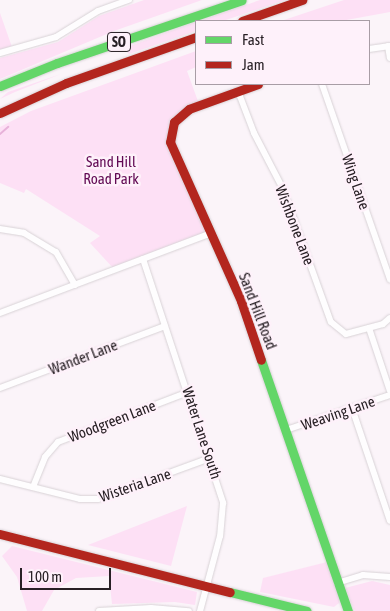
<!DOCTYPE html>
<html>
<head>
<meta charset="utf-8">
<style>
  body { margin:0 }
  #map { position:relative; width:390px; height:611px; overflow:hidden; background:#fbf4f9; font-family:"Asap Condensed",sans-serif }
  div>[style] { position:absolute }
  [style*='--x'] { left:calc(var(--x)*1px); top:calc(var(--y)*1px); width:calc(var(--w)*1px); rotate:calc(var(--a)*1deg) }
  .green>* { inset:0; background:#fde0f5 }
  .stream>* { height:2px; margin:-1px; padding:0 1px; transform-origin:1px; border-radius:1px; background:#e7b2d9 }
  .roads { filter:drop-shadow(0 0 1px #d8d2d6) drop-shadow(0 0 1px #d8d2d6) }
  .street>* { height:6px; margin:-3px; padding:0 3px; transform-origin:3px; border-radius:3px; background:#fefdfe }
  .fast>* { height:9px; margin:-4.5px; padding:0 4.5px; transform-origin:4.5px; border-radius:4.5px; background:#63d668 }
  .jam>* { height:9px; margin:-4.5px; padding:0 4.5px; transform-origin:4.5px; border-radius:4.5px; background:#b3261e }
  span { translate:-50% -50%; white-space:nowrap; text-align:center; line-height:1.15; -webkit-text-stroke:5px #fef1fa; paint-order:stroke }
  .shield-label span { padding:1px 4px; background:#fef1fa; border:1px solid; border-radius:4px; -webkit-text-stroke-width:0 }
  .shield-label { font-size:14px; color:#282025; font-weight:700 }
  .park-label { font-size:15px; color:#620a54 }
  .street-label { font-size:15px; color:#282025 }
  .legend { position:absolute; left:195px; top:20px; width:175px; height:65px; box-sizing:border-box; background:#fef1fa; border:1px solid #a89da5; margin:0; padding:6px 9px; list-style:none; font-size:15px; color:#282025 }
  .legend li { display:flex; align-items:center; gap:10px; height:25px }
  .legend b { width:25px; border:1px solid #a89da5 }
  .scale { position:absolute; left:20px; top:568px; width:91px; height:22px; box-sizing:border-box; border:2px solid #282025; border-top:0; padding-left:6px; font-size:15px; line-height:18px; white-space:nowrap; color:#282025; -webkit-text-stroke:4px #fef1fa; paint-order:stroke }
</style>
</head>
<body>
<div id="map">
  <div class="green">
    <div style="clip-path:polygon(144px 0,202px 0,114px 31px,0 79px,0 58px,58px 42px,99px 16px)"></div>
    <div style="clip-path:polygon(260px 0,285px 0,223px 21px,200px 21px)"></div>
    <div style="clip-path:polygon(344px 0,390px 0,390px 12px,341px 21px,281px 21px)"></div>
    <div style="clip-path:polygon(0 13px,13px 50px,0 56px)"></div>
    <div style="clip-path:polygon(196px 22px,196px 31px,129px 54px,126px 51px,127px 47px)"></div>
    <div style="clip-path:polygon(196px 51px,196px 67px,187px 71px,199px 104px,170px 130px,208px 234px,114px 269px,90px 243px,100px 236px,26px 189px,24px 193px,0 183px,0 127px,31px 111px)"></div>
    <div style="clip-path:polygon(61px 74px,15px 92px,0 99px,8px 92px)"></div>
    <div style="clip-path:polygon(187px 506px,171px 566px,88px 545px)"></div>
    <div style="clip-path:polygon(12px 546px,197px 592px,195px 605px,175px 602px,112px 604px,109px 576px,76px 578px,54px 590px,42px 611px,27px 611px,17px 577px,2px 556px)"></div>
    <div style="clip-path:polygon(327px 562px,339px 597px,339px 603px,334px 607px,260px 592px,263px 578px)"></div>
    <div style="clip-path:polygon(372px 581px,390px 585px,390px 611px,355px 611px,345px 588px)"></div>
  </div>
  <div class="stream">
    <div style="--x:0;--y:134;--w:11;--a:-41"></div>
  </div>
  <div class="roads">
    <div class="street">
      <div style="--x:388;--y:46;--w:12;--a:81"></div>
      <div style="--x:369;--y:49;--w:21;--a:-8"></div>
      <div style="--x:0;--y:53;--w:58;--a:-15.9"></div>
      <div style="--x:56;--y:37;--w:49;--a:-31.8"></div>
      <div style="--x:98;--y:11;--w:33;--a:-20"></div>
      <div style="--x:322;--y:84;--w:207;--a:70.8"></div>
      <div style="--x:238;--y:91;--w:45;--a:69.1"></div>
      <div style="--x:254;--y:133;--w:63;--a:62.6"></div>
      <div style="--x:283;--y:189;--w:141;--a:70.2"></div>
      <div style="--x:331;--y:322;--w:19;--a:39"></div>
      <div style="--x:346;--y:334;--w:38;--a:-15"></div>
      <div style="--x:383;--y:324;--w:9;--a:-41"></div>
      <div style="--x:0;--y:229;--w:24;--a:9"></div>
      <div style="--x:24;--y:233;--w:37;--a:31"></div>
      <div style="--x:56;--y:252;--w:38;--a:60"></div>
      <div style="--x:143;--y:259;--w:257;--a:71.8"></div>
      <div style="--x:223;--y:503;--w:33;--a:95"></div>
      <div style="--x:220;--y:536;--w:78;--a:104.9"></div>
      <div style="--x:0;--y:313;--w:223;--a:-20.7"></div>
      <div style="--x:369;--y:328;--w:66;--a:71.6"></div>
      <div style="--x:0;--y:388;--w:176;--a:-20.6"></div>
      <div style="--x:352;--y:408;--w:119;--a:71.4"></div>
      <div style="--x:286;--y:430;--w:110;--a:-18.6"></div>
      <div style="--x:0;--y:479;--w:82;--a:14"></div>
      <div style="--x:80;--y:499;--w:18;--a:0"></div>
      <div style="--x:98;--y:499;--w:119;--a:-20.1"></div>
      <div style="--x:33;--y:487;--w:32;--a:-68"></div>
      <div style="--x:45;--y:457;--w:20;--a:-49"></div>
      <div style="--x:58;--y:442;--w:139;--a:-21"></div>
      <div style="--x:337;--y:583;--w:27;--a:-17"></div>
      <div style="--x:363;--y:575;--w:27;--a:4"></div>
      <div style="--x:99;--y:611;--w:52;--a:-3.3"></div>
      <div style="--x:151;--y:608;--w:38;--a:5"></div>
    </div>
    <div class="fast">
      <div style="--x:0;--y:86;--w:61;--a:-22"></div>
      <div style="--x:57;--y:63;--w:195;--a:-18.8"></div>
      <div style="--x:261;--y:360;--w:266;--a:70.9"></div>
      <div style="--x:230;--y:592;--w:79;--a:13.9"></div>
    </div>
    <div class="jam">
      <div style="--x:242;--y:21;--w:64;--a:-19.3"></div>
      <div style="--x:258;--y:84;--w:73;--a:160.1"></div>
      <div style="--x:189;--y:109;--w:20;--a:139"></div>
      <div style="--x:174;--y:122;--w:20;--a:101"></div>
      <div style="--x:170;--y:142;--w:174;--a:65.9"></div>
      <div style="--x:241;--y:301;--w:62;--a:71.3"></div>
      <div style="--x:0;--y:113;--w:72;--a:-24.4"></div>
      <div style="--x:66;--y:83;--w:138;--a:-19.5"></div>
      <div style="--x:0;--y:534;--w:237;--a:14.2"></div>
    </div>
  </div>
  <div class="shield-label">
    <span style="left:119px;top:42px">SO</span>
  </div>
  <div class="park-label">
    <span style="left:111px;top:170px">Sand Hill<br>Road Park</span>
  </div>
  <div class="street-label">
    <span style="left:356px;top:182px;rotate:71deg">Wing Lane</span>
    <span style="left:295px;top:225px;rotate:69deg">Wishbone Lane</span>
    <span style="left:258px;top:311px;rotate:69deg">Sand Hill Road</span>
    <span style="left:83px;top:357px;rotate:-21deg">Wander Lane</span>
    <span style="left:338px;top:413px;rotate:-19deg">Weaving Lane</span>
    <span style="left:112px;top:421px;rotate:-21deg">Woodgreen Lane</span>
    <span style="left:202px;top:433px;rotate:72deg">Water Lane South</span>
    <span style="left:135px;top:485px;rotate:-19deg">Wisteria Lane</span>
  </div>
  <ul class="legend">
  <li><b style="height:6px;background:#63d668"></b>Fast</li>
  <li><b style="height:6px;background:#b3261e"></b>Jam</li>
  </ul>
  <div class="scale">100 m</div>
</div>
</body>
</html>
